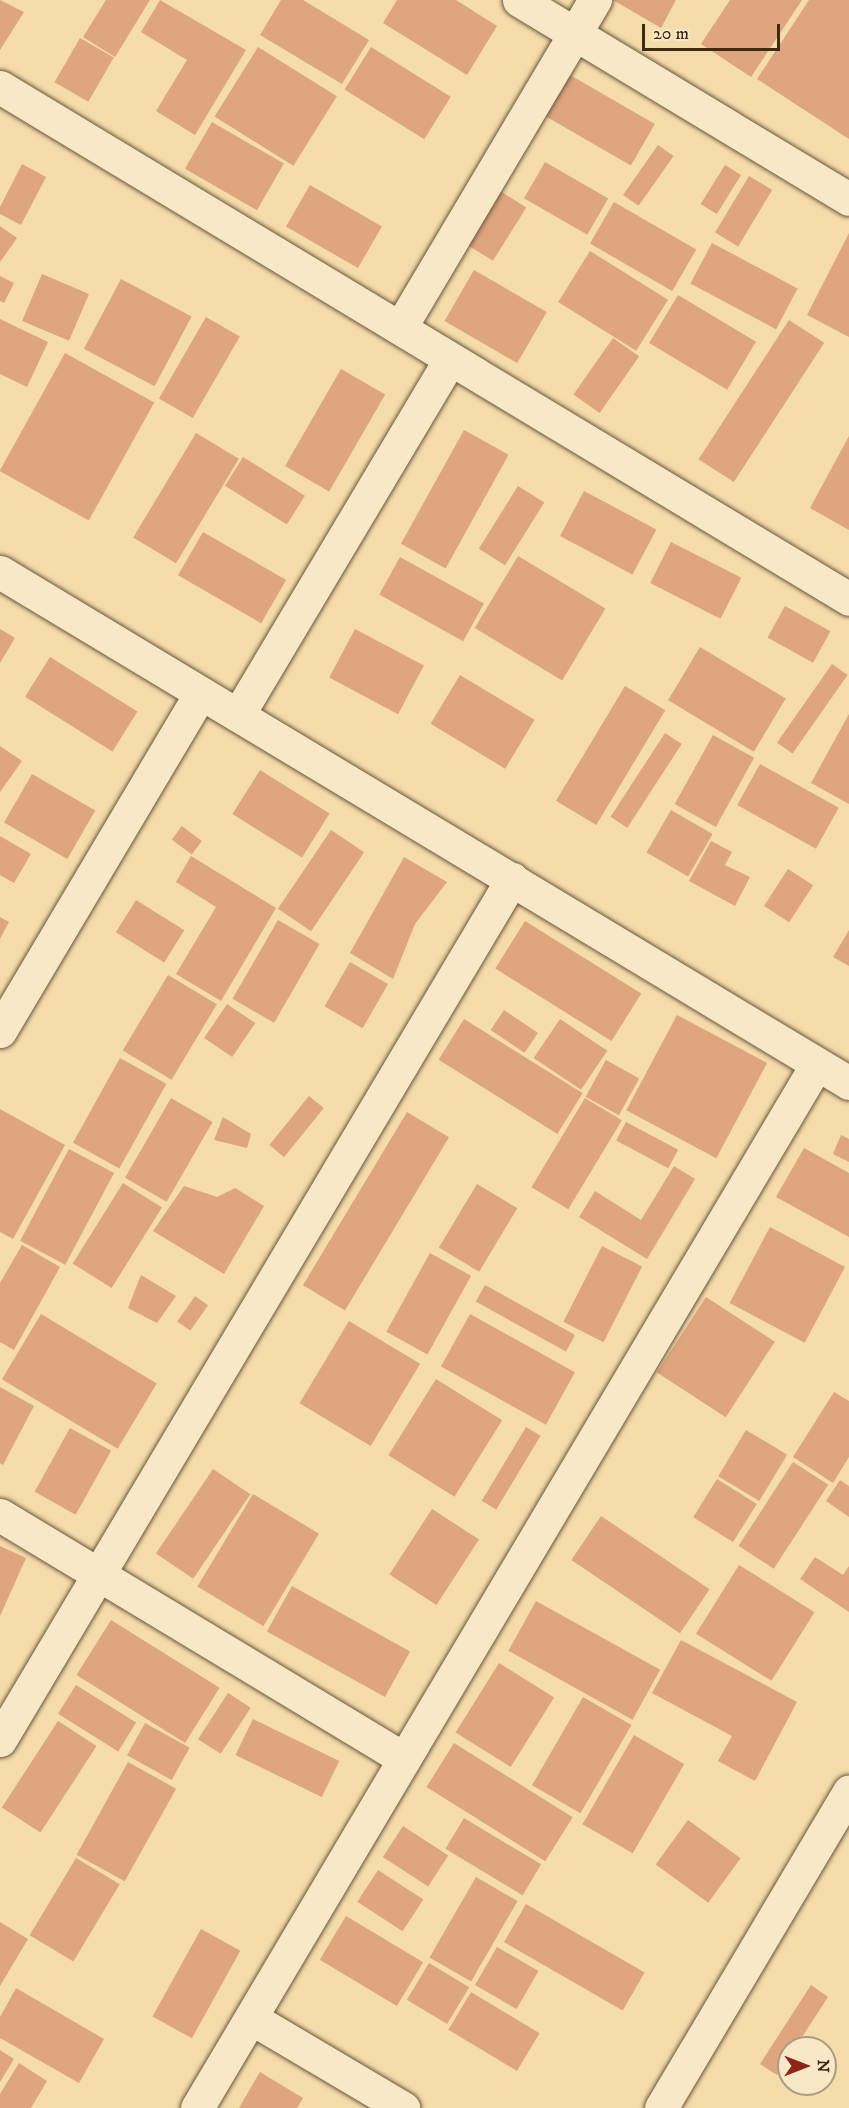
<!DOCTYPE html>
<html>
<head>
<meta charset="utf-8">
<style>
  body { margin:0 }
  #map { position:relative; width:849px; height:2108px; overflow:hidden; background:#f5dcab; font-family:"IM FELL DW Pica",serif }
  div>[style] { position:absolute }
  [style*='--x'] { left:calc(var(--x)*1px); top:calc(var(--y)*1px); width:calc(var(--w)*1px); rotate:calc(var(--a)*1deg) }
  .building>* { inset:0; background:#dea57f; transform-origin:0 0 }
  .roads { filter:drop-shadow(0 0 2px #6b573b) drop-shadow(0 0 2px #6b573b) }
  .minor>* { height:33px; margin:-16.5px; padding:0 16.5px; transform-origin:16.5px; border-radius:16.5px; background:#f8e8c8 }
  span { translate:-50% -50%; white-space:nowrap; text-align:center; line-height:1.15; -webkit-text-stroke:4.5px #f8e8c8; paint-order:stroke }
  .north { position:absolute; left:777px; top:2036px; width:60px; height:60px; box-sizing:border-box; background:#f8e8c8; border:2px solid #ad9c81; border-radius:50%; rotate:90deg; font-size:16px; font-weight:700; line-height:24px; text-align:center; color:#3d2b16 }
  .north::after { content:''; display:block; margin:auto; width:21px; height:27px; background:#8f2418; clip-path:polygon(50% 0,100% 100%,50% 72%,0 100%) }
  .scale { position:absolute; left:642px; top:24px; width:138px; height:27px; box-sizing:border-box; border:3px solid #3d2b16; border-top:0; padding-left:8px; font-size:18px; line-height:21px; white-space:nowrap; color:#3d2b16; -webkit-text-stroke:4px #f8e8c8; paint-order:stroke }
</style>
</head>
<body>
<div id="map">
  <div class="building">
    <div style="clip-path:polygon(0 0,24px 12px,0 50px)"></div>
    <div style="clip-path:polygon(106px 0,150px 0,115px 57px,83px 37px)"></div>
    <div style="clip-path:polygon(160px 0,246px 50px,195px 135px,156px 111px,187px 60px,141px 32px)"></div>
    <div style="clip-path:polygon(281px 0,303px 0,369px 40px,342px 84px,260px 35px)"></div>
    <div style="clip-path:polygon(397px 0,456px 0,497px 26px,467px 75px,383px 23px)"></div>
    <div style="clip-path:polygon(613px 0,676px 0,661px 28px)"></div>
    <div style="clip-path:polygon(730px 0,802px 0,751px 77px,701px 44px)"></div>
    <div style="clip-path:polygon(809px 0,849px 0,849px 139px,757px 79px)"></div>
    <div style="left:80px;top:38px;width:39px;height:51px;rotate:30deg"></div>
    <div style="left:258px;top:47px;width:93px;height:82px;rotate:32deg"></div>
    <div style="left:371px;top:47px;width:94px;height:50px;rotate:32deg"></div>
    <div style="left:570px;top:75px;width:98px;height:48px;rotate:30deg"></div>
    <div style="left:212px;top:122px;width:83px;height:54px;rotate:30deg"></div>
    <div style="left:658px;top:145px;width:19px;height:61px;rotate:35deg"></div>
    <div style="left:545px;top:162px;width:73px;height:42px;rotate:30deg"></div>
    <div style="clip-path:polygon(22px 164px,46px 177px,21px 225px,0 214px,0 207px)"></div>
    <div style="left:725px;top:165px;width:19px;height:46px;rotate:32deg"></div>
    <div style="left:749px;top:176px;width:27px;height:66px;rotate:31deg"></div>
    <div style="left:310px;top:185px;width:83px;height:48px;rotate:30deg"></div>
    <div style="left:500px;top:191px;width:31px;height:63px;rotate:32deg"></div>
    <div style="left:614px;top:202px;width:95px;height:48px;rotate:30deg"></div>
    <div style="clip-path:polygon(0 226px,17px 238px,0 262px)"></div>
    <div style="clip-path:polygon(849px 233px,849px 337px,807px 315px)"></div>
    <div style="left:712px;top:243px;width:97px;height:46px;rotate:28deg"></div>
    <div style="left:590px;top:251px;width:92px;height:60px;rotate:32deg"></div>
    <div style="left:474px;top:270px;width:84px;height:59px;rotate:30deg"></div>
    <div style="left:42px;top:274px;width:51px;height:51px;rotate:23deg"></div>
    <div style="clip-path:polygon(0 276px,14px 283px,4px 303px,0 301px)"></div>
    <div style="left:121px;top:279px;width:80px;height:79px;rotate:28deg"></div>
    <div style="left:678px;top:295px;width:91px;height:56px;rotate:31deg"></div>
    <div style="left:206px;top:317px;width:39px;height:94px;rotate:30deg"></div>
    <div style="clip-path:polygon(0 319px,48px 342px,27px 387px,0 374px)"></div>
    <div style="left:789px;top:320px;width:42px;height:166px;rotate:33deg"></div>
    <div style="left:613px;top:338px;width:32px;height:69px;rotate:35deg"></div>
    <div style="left:65px;top:353px;width:102px;height:135px;rotate:29deg"></div>
    <div style="left:341px;top:369px;width:51px;height:112px;rotate:30deg"></div>
    <div style="left:464px;top:430px;width:51px;height:130px;rotate:29deg"></div>
    <div style="left:196px;top:433px;width:50px;height:122px;rotate:31deg"></div>
    <div style="clip-path:polygon(849px 436px,849px 530px,810px 508px)"></div>
    <div style="left:243px;top:457px;width:73px;height:34px;rotate:32deg"></div>
    <div style="left:518px;top:486px;width:31px;height:74px;rotate:32deg"></div>
    <div style="left:584px;top:491px;width:82px;height:51px;rotate:28deg"></div>
    <div style="left:203px;top:532px;width:96px;height:50px;rotate:30deg"></div>
    <div style="left:671px;top:542px;width:79px;height:46px;rotate:27deg"></div>
    <div style="left:518px;top:556px;width:102px;height:84px;rotate:31deg"></div>
    <div style="left:400px;top:557px;width:96px;height:43px;rotate:29deg"></div>
    <div style="left:785px;top:606px;width:52px;height:36px;rotate:29deg"></div>
    <div style="clip-path:polygon(0 629px,15px 638px,0 663px)"></div>
    <div style="left:355px;top:629px;width:78px;height:55px;rotate:28deg"></div>
    <div style="left:700px;top:647px;width:100px;height:62px;rotate:31deg"></div>
    <div style="left:50px;top:657px;width:103px;height:47px;rotate:32deg"></div>
    <div style="left:832px;top:664px;width:19px;height:96px;rotate:35deg"></div>
    <div style="left:460px;top:675px;width:87px;height:57px;rotate:31deg"></div>
    <div style="left:625px;top:686px;width:47px;height:134px;rotate:31deg"></div>
    <div style="clip-path:polygon(849px 714px,849px 804px,811px 783px)"></div>
    <div style="left:665px;top:733px;width:20px;height:100px;rotate:33deg"></div>
    <div style="left:713px;top:735px;width:47px;height:79px;rotate:29deg"></div>
    <div style="clip-path:polygon(0 746px,22px 761px,0 792px)"></div>
    <div style="left:760px;top:764px;width:90px;height:47px;rotate:29deg"></div>
    <div style="left:260px;top:770px;width:82px;height:52px;rotate:32deg"></div>
    <div style="left:32px;top:774px;width:73px;height:56px;rotate:30deg"></div>
    <div style="left:671px;top:810px;width:48px;height:49px;rotate:30deg"></div>
    <div style="left:182px;top:826px;width:25px;height:17px;rotate:37deg"></div>
    <div style="left:331px;top:830px;width:40px;height:95px;rotate:34deg"></div>
    <div style="clip-path:polygon(0 836px,31px 854px,14px 883px,0 875px)"></div>
    <div style="clip-path:polygon(711px 841px,732px 852px,725px 865px,750px 877px,735px 906px,689px 881px)"></div>
    <div style="clip-path:polygon(191px 856px,276px 908px,221px 1001px,176px 974px,216px 907px,176px 882px)"></div>
    <div style="clip-path:polygon(404px 857px,447px 882px,415px 924px,393px 979px,350px 953px)"></div>
    <div style="left:788px;top:869px;width:30px;height:44px;rotate:33deg"></div>
    <div style="left:136px;top:900px;width:57px;height:38px;rotate:32deg"></div>
    <div style="clip-path:polygon(0 917px,9px 922px,0 939px)"></div>
    <div style="left:278px;top:920px;width:48px;height:91px;rotate:30deg"></div>
    <div style="left:525px;top:921px;width:137px;height:56px;rotate:32deg"></div>
    <div style="clip-path:polygon(849px 930px,849px 966px,833px 957px)"></div>
    <div style="left:350px;top:962px;width:44px;height:51px;rotate:30deg"></div>
    <div style="left:168px;top:975px;width:57px;height:88px;rotate:31deg"></div>
    <div style="left:227px;top:1004px;width:34px;height:41px;rotate:34deg"></div>
    <div style="left:504px;top:1010px;width:41px;height:24px;rotate:34deg"></div>
    <div style="left:677px;top:1015px;width:102px;height:108px;rotate:28deg"></div>
    <div style="left:464px;top:1019px;width:140px;height:48px;rotate:32deg"></div>
    <div style="left:560px;top:1019px;width:57px;height:47px;rotate:34deg"></div>
    <div style="left:120px;top:1058px;width:53px;height:97px;rotate:29deg"></div>
    <div style="left:606px;top:1060px;width:38px;height:42px;rotate:29deg"></div>
    <div style="left:309px;top:1096px;width:19px;height:63px;rotate:39deg"></div>
    <div style="left:171px;top:1098px;width:48px;height:92px;rotate:30deg"></div>
    <div style="left:585px;top:1098px;width:43px;height:104px;rotate:31deg"></div>
    <div style="clip-path:polygon(0 1109px,65px 1145px,13px 1239px,0 1232px)"></div>
    <div style="left:407px;top:1112px;width:49px;height:202px;rotate:31deg"></div>
    <div style="clip-path:polygon(223px 1117px,251px 1134px,247px 1148px,214px 1140px)"></div>
    <div style="left:626px;top:1122px;width:59px;height:21px;rotate:28deg"></div>
    <div style="clip-path:polygon(841px 1135px,849px 1139px,849px 1162px,833px 1154px)"></div>
    <div style="clip-path:polygon(804px 1148px,849px 1173px,849px 1237px,776px 1197px)"></div>
    <div style="left:69px;top:1149px;width:51px;height:104px;rotate:28deg"></div>
    <div style="clip-path:polygon(674px 1166px,695px 1179px,647px 1259px,579px 1217px,595px 1191px,641px 1220px)"></div>
    <div style="left:123px;top:1183px;width:46px;height:95px;rotate:32deg"></div>
    <div style="left:477px;top:1184px;width:47px;height:74px;rotate:31deg"></div>
    <div style="clip-path:polygon(184px 1186px,217px 1197px,235px 1188px,264px 1206px,224px 1274px,153px 1231px)"></div>
    <div style="left:770px;top:1227px;width:85px;height:86px;rotate:28deg"></div>
    <div style="clip-path:polygon(22px 1245px,60px 1267px,14px 1350px,0 1342px,0 1283px)"></div>
    <div style="left:602px;top:1246px;width:45px;height:85px;rotate:27deg"></div>
    <div style="left:430px;top:1253px;width:47px;height:90px;rotate:29deg"></div>
    <div style="clip-path:polygon(141px 1275px,176px 1296px,157px 1323px,128px 1308px)"></div>
    <div style="left:485px;top:1285px;width:103px;height:19px;rotate:29deg"></div>
    <div style="left:195px;top:1296px;width:16px;height:31px;rotate:35deg"></div>
    <div style="left:706px;top:1297px;width:82px;height:90px;rotate:33deg"></div>
    <div style="left:41px;top:1314px;width:135px;height:76px;rotate:31deg"></div>
    <div style="left:470px;top:1314px;width:120px;height:60px;rotate:29deg"></div>
    <div style="left:349px;top:1321px;width:83px;height:96px;rotate:31deg"></div>
    <div style="left:436px;top:1379px;width:78px;height:90px;rotate:32deg"></div>
    <div style="clip-path:polygon(0 1387px,34px 1406px,3px 1465px,0 1463px)"></div>
    <div style="clip-path:polygon(834px 1392px,849px 1401px,849px 1457px,833px 1483px,793px 1457px)"></div>
    <div style="left:526px;top:1427px;width:17px;height:86px;rotate:31deg"></div>
    <div style="left:70px;top:1428px;width:47px;height:73px;rotate:29deg"></div>
    <div style="left:746px;top:1430px;width:48px;height:54px;rotate:31deg"></div>
    <div style="left:793px;top:1462px;width:42px;height:100px;rotate:33deg"></div>
    <div style="left:213px;top:1469px;width:45px;height:102px;rotate:34deg"></div>
    <div style="left:717px;top:1479px;width:47px;height:45px;rotate:32deg"></div>
    <div style="clip-path:polygon(840px 1480px,849px 1486px,849px 1517px,826px 1501px)"></div>
    <div style="left:253px;top:1494px;width:77px;height:108px;rotate:31deg"></div>
    <div style="left:432px;top:1509px;width:56px;height:78px;rotate:33deg"></div>
    <div style="left:601px;top:1516px;width:131px;height:53px;rotate:34deg"></div>
    <div style="clip-path:polygon(0 1546px,26px 1558px,0 1616px)"></div>
    <div style="clip-path:polygon(815px 1557px,843px 1575px,849px 1566px,849px 1612px,800px 1579px)"></div>
    <div style="left:739px;top:1565px;width:89px;height:81px;rotate:32deg"></div>
    <div style="left:292px;top:1586px;width:135px;height:52px;rotate:29deg"></div>
    <div style="left:536px;top:1601px;width:142px;height:57px;rotate:29deg"></div>
    <div style="left:111px;top:1620px;width:128px;height:65px;rotate:32deg"></div>
    <div style="clip-path:polygon(681px 1640px,797px 1702px,755px 1781px,718px 1761px,732px 1736px,652px 1693px)"></div>
    <div style="left:499px;top:1663px;width:65px;height:82px;rotate:32deg"></div>
    <div style="left:76px;top:1685px;width:71px;height:34px;rotate:32deg"></div>
    <div style="left:228px;top:1693px;width:27px;height:55px;rotate:33deg"></div>
    <div style="left:583px;top:1697px;width:56px;height:102px;rotate:30deg"></div>
    <div style="left:253px;top:1719px;width:96px;height:40px;rotate:26deg"></div>
    <div style="left:58px;top:1721px;width:46px;height:103px;rotate:33deg"></div>
    <div style="left:145px;top:1723px;width:51px;height:37px;rotate:29deg"></div>
    <div style="left:634px;top:1735px;width:58px;height:103px;rotate:30deg"></div>
    <div style="left:454px;top:1743px;width:140px;height:52px;rotate:32deg"></div>
    <div style="left:128px;top:1762px;width:55px;height:106px;rotate:29deg"></div>
    <div style="left:464px;top:1818px;width:90px;height:36px;rotate:31deg"></div>
    <div style="left:688px;top:1820px;width:65px;height:55px;rotate:36deg"></div>
    <div style="left:403px;top:1826px;width:54px;height:37px;rotate:33deg"></div>
    <div style="left:76px;top:1858px;width:51px;height:90px;rotate:31deg"></div>
    <div style="left:378px;top:1870px;width:54px;height:38px;rotate:33deg"></div>
    <div style="left:476px;top:1877px;width:48px;height:93px;rotate:30deg"></div>
    <div style="left:526px;top:1904px;width:137px;height:44px;rotate:30deg"></div>
    <div style="left:346px;top:1916px;width:90px;height:51px;rotate:31deg"></div>
    <div style="clip-path:polygon(0 1922px,28px 1939px,0 1986px)"></div>
    <div style="left:201px;top:1929px;width:45px;height:100px;rotate:29deg"></div>
    <div style="left:497px;top:1947px;width:48px;height:44px;rotate:30deg"></div>
    <div style="left:429px;top:1963px;width:47px;height:43px;rotate:31deg"></div>
    <div style="clip-path:polygon(811px 1985px,828px 1997px,795px 2048px,789px 2048px,789px 2057px,777px 2075px,760px 2064px)"></div>
    <div style="clip-path:polygon(16px 1988px,104px 2039px,79px 2083px,0 2038px,0 2017px)"></div>
    <div style="left:471px;top:1992px;width:80px;height:44px;rotate:31deg"></div>
    <div style="clip-path:polygon(0 2050px,14px 2059px,0 2082px)"></div>
    <div style="clip-path:polygon(19px 2063px,47px 2081px,31px 2108px,0 2108px,0 2094px)"></div>
    <div style="clip-path:polygon(260px 2072px,303px 2098px,297px 2108px,239px 2108px)"></div>
  </div>
  <div class="roads">
    <div class="minor">
      <div style="--x:519;--y:0;--w:385;--a:31.1"></div>
      <div style="--x:0;--y:87;--w:991;--a:31.09"></div>
      <div style="--x:400;--y:328;--w:382;--a:-59.3"></div>
      <div style="--x:0;--y:572;--w:991;--a:31.04"></div>
      <div style="--x:238;--y:715;--w:414;--a:-59.2"></div>
      <div style="--x:0;--y:1031;--w:393;--a:-59.3"></div>
      <div style="--x:0;--y:1515;--w:472;--a:31.1"></div>
      <div style="--x:0;--y:1740;--w:1002;--a:-59.26"></div>
      <div style="--x:251;--y:2018;--w:177;--a:30.6"></div>
      <div style="--x:197;--y:2108;--w:1214;--a:-59.3"></div>
      <div style="--x:661;--y:2108;--w:368;--a:-59.3"></div>
    </div>
  </div>
  <div class="north">N</div>
  <div class="scale">20 m</div>
</div>
</body>
</html>
